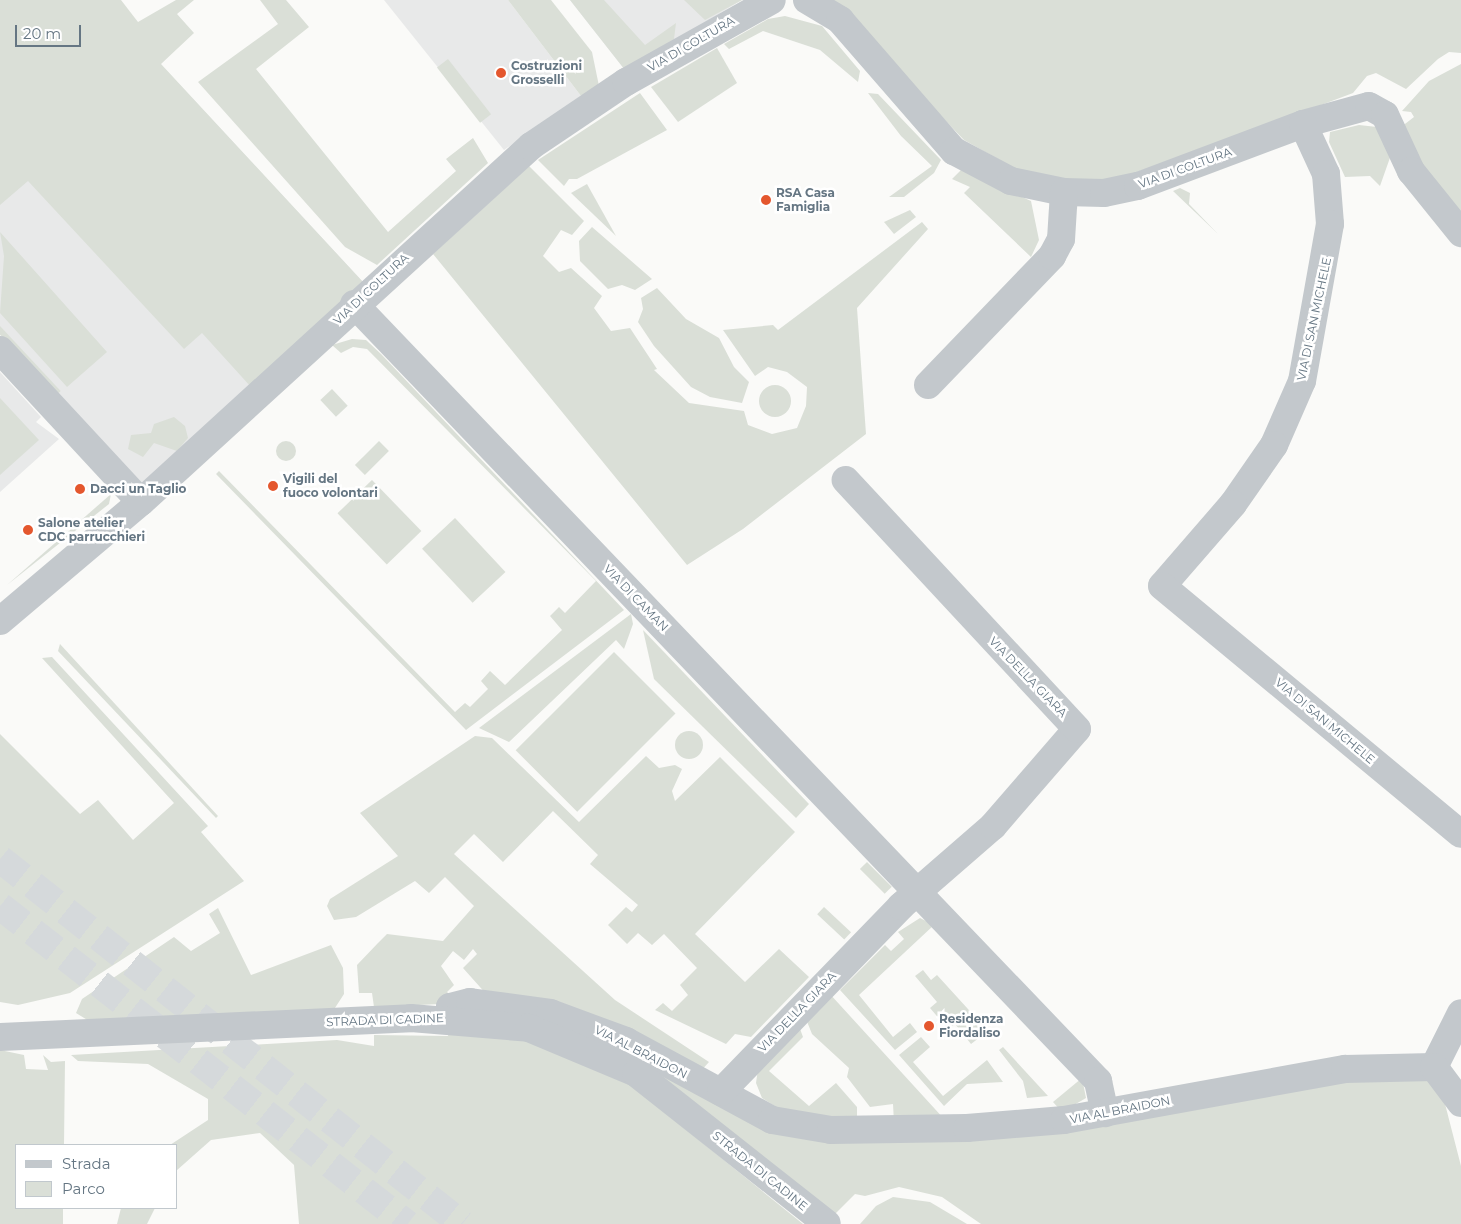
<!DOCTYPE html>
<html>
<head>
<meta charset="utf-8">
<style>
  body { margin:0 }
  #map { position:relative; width:1461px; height:1224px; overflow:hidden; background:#fafaf8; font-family:Montserrat,sans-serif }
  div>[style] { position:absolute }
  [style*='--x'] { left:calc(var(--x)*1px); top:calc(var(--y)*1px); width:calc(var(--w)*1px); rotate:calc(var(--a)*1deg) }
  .built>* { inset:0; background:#e8e9e9 }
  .green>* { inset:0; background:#dadfd7; transform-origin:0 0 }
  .round { border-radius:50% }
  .highway-tunnel>* { height:28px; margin-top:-14px; transform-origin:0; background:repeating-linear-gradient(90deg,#d5d9db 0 28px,transparent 0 42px) }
  .minor>* { height:28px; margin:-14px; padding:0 14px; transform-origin:14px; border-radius:14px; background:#c3c8cc }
  .dots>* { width:14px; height:14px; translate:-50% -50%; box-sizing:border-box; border:2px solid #fff; border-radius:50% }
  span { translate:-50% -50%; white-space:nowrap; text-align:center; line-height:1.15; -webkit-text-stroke:5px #fff; paint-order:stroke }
  .street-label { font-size:12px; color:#657683 }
  .poi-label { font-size:12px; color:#657683; font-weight:700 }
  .left { translate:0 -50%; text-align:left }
  .legend { position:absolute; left:15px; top:1144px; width:162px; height:65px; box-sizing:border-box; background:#fff; border:1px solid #c1c8cd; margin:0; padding:6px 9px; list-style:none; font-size:15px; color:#657683 }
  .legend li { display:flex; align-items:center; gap:10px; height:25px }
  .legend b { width:25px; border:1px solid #c1c8cd }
  .scale { position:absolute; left:15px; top:25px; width:66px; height:22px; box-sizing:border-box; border:2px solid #657683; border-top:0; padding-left:6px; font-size:15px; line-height:18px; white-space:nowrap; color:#657683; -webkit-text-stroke:4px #fff; paint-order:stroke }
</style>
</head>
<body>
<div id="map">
  <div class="built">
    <div style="clip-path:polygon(101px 0,363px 282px,168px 464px,141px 483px,0 332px,0 14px)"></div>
    <div style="clip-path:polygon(384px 0,508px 0,581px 96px,504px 150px)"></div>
    <div style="clip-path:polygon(570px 0,742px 0,625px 70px)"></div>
    <div style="clip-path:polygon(0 372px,41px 417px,36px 422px,59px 439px,0 492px)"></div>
  </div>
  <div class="green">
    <div style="clip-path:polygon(0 0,121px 0,138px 22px,176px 0,194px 0,177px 14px,194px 33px,161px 64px,363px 282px,251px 387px,202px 333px,184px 349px,28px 181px,0 205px)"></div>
    <div style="clip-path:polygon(260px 0,286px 0,309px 27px,256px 69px,388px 232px,456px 171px,446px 159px,473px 138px,488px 163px,377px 265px,345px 247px,198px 82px,278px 24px)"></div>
    <div style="clip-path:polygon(508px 0,551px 0,592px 52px,599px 86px,581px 96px)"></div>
    <div style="clip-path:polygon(570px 0,604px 0,645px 45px,676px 23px,674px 39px,625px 70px)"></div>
    <div style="clip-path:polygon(684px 0,742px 0,705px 20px)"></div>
    <div style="clip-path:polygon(830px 0,1461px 0,1461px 53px,1449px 52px,1438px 59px,1406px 89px,1376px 73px,1367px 76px,1353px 93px,1220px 143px,1117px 179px,1076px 182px,1014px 168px,964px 140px)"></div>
    <div style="clip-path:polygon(785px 16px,822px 26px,860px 71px,858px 82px,820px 50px,763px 31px,729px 49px,724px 44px,768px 19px)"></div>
    <div style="clip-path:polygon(717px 48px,737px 83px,678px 122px,651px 87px)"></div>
    <div style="left:448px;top:59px;width:70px;height:14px;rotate:52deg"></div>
    <div style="clip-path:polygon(1461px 64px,1461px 224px,1442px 203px,1401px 127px,1414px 117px,1411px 112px,1402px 111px,1429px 81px)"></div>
    <div style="clip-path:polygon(640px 93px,667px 130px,577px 179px,569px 179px,564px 186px,538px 160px)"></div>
    <div style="clip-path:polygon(868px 93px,878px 94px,941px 160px,934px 173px,904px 197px,889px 197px,932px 166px,901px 136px)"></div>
    <div style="clip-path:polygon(1359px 125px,1377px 127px,1392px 152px,1380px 186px,1370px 176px,1345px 177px,1329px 142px,1330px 132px)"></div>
    <div style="clip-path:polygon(529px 166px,584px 221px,572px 235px,561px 230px,543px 256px,559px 272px,571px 268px,602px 296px,594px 308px,611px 331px,630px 328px,657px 369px,654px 370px,689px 403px,744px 411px,748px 425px,772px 434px,797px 428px,806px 406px,807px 387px,787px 372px,768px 367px,755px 376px,723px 330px,773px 325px,778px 330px,922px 222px,928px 229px,857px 308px,866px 434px,743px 529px,687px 565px,433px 254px)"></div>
    <div style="clip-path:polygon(961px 170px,1031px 201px,1039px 240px,1031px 257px,964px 193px,970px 187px,952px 179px)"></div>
    <div style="clip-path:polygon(587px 184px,616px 236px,571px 193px)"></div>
    <div style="clip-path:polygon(1180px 188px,1190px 193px,1189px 204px,1218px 234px,1173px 191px)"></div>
    <div style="clip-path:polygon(910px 210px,916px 217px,894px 234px,884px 222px)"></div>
    <div style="clip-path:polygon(592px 227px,652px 279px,635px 290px,622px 285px,608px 289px,580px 261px,579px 241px)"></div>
    <div style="clip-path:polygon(0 232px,107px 352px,67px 387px,0 313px,4px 256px)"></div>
    <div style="clip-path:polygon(657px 288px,686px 319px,719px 338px,734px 367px,749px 382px,742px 403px,710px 397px,691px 387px,654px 346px,638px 322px,643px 309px,641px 298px)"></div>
    <div style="left:0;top:326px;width:89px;height:6px;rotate:47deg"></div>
    <div style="clip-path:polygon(352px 339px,366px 340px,381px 354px,624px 610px,466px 730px,216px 474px,219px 471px,455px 712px,465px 703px,470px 707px,488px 689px,481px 681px,490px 671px,505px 685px,562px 630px,550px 616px,559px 607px,565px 613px,596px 581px,367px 349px,353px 347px,341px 353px,332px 345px)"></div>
    <div class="round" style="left:759px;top:385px;width:32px;height:32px"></div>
    <div style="left:332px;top:389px;width:23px;height:16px;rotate:47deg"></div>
    <div style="clip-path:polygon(0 398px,39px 440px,0 475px)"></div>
    <div style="clip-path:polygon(174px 417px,185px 426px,188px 438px,177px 451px,154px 443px,143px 457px,128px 449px,131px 435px,151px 433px,154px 424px)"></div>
    <div class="round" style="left:276px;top:441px;width:20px;height:20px"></div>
    <div style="left:379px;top:441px;width:14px;height:34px;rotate:45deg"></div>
    <div style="left:372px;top:480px;width:71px;height:48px;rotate:46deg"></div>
    <div style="clip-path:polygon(111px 494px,109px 504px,7px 585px)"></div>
    <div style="left:455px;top:518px;width:74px;height:45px;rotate:47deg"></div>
    <div style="clip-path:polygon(631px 614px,633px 624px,624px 649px,616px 640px,509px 742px,479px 728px)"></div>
    <div style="clip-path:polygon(643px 630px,809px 804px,796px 818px,654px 679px)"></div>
    <div style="clip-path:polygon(60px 644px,218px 816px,216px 818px,58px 651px)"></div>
    <div style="left:614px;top:652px;width:87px;height:139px;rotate:45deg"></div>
    <div style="clip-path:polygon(52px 657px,208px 826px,201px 832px,244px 881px,70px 993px,18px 1005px,0 1002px,0 734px,80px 814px,98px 800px,133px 840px,174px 803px,42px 658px)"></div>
    <div class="round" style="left:675px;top:731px;width:28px;height:28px"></div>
    <div style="clip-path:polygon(475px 736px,492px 738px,579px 822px,646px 756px,659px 768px,675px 765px,682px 769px,672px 791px,675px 801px,720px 757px,795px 832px,695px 934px,745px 982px,779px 949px,809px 977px,751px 1037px,735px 1034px,726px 1044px,655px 1010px,663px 1003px,672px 1011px,688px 995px,680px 985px,697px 968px,664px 934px,652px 945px,638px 933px,627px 944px,608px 925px,626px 907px,632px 912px,638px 905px,590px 864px,598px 855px,553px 811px,503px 862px,474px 834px,454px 854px,615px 1000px,709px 1062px,698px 1074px,488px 996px,463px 968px,477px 954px,473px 949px,464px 960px,453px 951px,441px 966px,454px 985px,447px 992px,454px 999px,440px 1004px,374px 1007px,372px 993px,359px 993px,357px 965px,378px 943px,387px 934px,443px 941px,474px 906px,445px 877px,429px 893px,415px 881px,356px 917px,334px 920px,327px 906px,330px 899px,398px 856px,360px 813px)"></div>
    <div style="left:867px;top:862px;width:35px;height:10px;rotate:45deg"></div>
    <div style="left:824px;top:907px;width:37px;height:10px;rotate:43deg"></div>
    <div style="clip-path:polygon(218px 908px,251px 975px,331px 945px,343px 968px,344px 994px,333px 1011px,89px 1021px,76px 1013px,82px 999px,174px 937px,191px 951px,220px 933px,209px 914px)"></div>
    <div style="clip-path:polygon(920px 918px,934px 925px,859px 995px,893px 1037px,910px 1023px,917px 1032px,895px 1050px,840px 990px,885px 945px,891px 951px,904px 939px,898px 932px)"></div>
    <div style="clip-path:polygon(923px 970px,931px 980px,937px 975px,988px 1031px,971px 1044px,955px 1024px,948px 1029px,930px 1008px,937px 1002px,915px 976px)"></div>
    <div style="clip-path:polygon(829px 993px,924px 1097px,945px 1120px,894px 1123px,893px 1104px,870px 1107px,847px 1077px,849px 1068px,812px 1034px,806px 1019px)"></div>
    <div style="clip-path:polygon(799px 1026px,803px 1037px,769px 1071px,809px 1106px,836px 1083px,857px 1107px,857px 1118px,797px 1120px,762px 1098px,756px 1083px,758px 1069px)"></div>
    <div style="clip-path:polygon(449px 1029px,494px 1033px,550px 1047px,626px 1081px,803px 1224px,299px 1224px,294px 1165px,260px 1133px,211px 1140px,176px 1171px,176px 1145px,170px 1145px,208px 1120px,208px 1099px,148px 1064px,78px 1061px,71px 1055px,337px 1040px,374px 1046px,374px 1035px,448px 1036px)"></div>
    <div style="clip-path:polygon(921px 1037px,930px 1047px,913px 1062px,943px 1096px,987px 1060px,1003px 1082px,967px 1084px,944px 1106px,899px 1055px)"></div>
    <div style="clip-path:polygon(1003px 1047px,1025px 1071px,1048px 1096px,1027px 1098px,1023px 1081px,999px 1050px)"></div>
    <div style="clip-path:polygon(0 1050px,24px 1055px,26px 1069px,48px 1070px,43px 1055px,51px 1062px,65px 1061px,64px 1145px,16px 1145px,16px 1208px,63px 1208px,63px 1224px,0 1224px)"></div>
    <div style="clip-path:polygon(631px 1052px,815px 1135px,1293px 1084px,1427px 1077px,1444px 1100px,1461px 1166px,1461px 1224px,981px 1224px,942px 1197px,899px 1187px,865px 1196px,855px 1194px,834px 1215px)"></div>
    <div style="clip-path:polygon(1082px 1078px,1086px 1098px,1062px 1112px,1053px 1102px)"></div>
    <div style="clip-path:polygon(893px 1197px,930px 1202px,967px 1224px,860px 1224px,876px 1206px)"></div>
    <div style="clip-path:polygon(121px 1208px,155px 1208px,147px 1224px,117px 1224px)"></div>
  </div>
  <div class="highway-tunnel">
    <div style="--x:0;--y:859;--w:589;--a:38.31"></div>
    <div style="--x:0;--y:906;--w:517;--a:38"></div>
  </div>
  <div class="minor">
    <div style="--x:807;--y:0;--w:39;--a:31"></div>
    <div style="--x:840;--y:20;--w:174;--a:49"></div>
    <div style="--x:954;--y:151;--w:64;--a:27.8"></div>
    <div style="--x:1011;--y:181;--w:54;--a:11.7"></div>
    <div style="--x:1064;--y:192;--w:40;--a:1.4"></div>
    <div style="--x:1104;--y:193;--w:35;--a:-12"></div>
    <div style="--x:1138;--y:186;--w:176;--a:-20.6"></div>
    <div style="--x:1303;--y:124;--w:68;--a:-15.3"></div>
    <div style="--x:1369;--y:106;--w:18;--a:29"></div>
    <div style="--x:1385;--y:115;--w:62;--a:65.1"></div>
    <div style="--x:1411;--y:171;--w:80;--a:51.1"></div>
    <div style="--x:1303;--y:124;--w:55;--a:65.3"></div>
    <div style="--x:1326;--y:174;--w:50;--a:85.4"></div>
    <div style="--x:1330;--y:224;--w:159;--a:100.1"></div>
    <div style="--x:1302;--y:381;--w:70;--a:113.6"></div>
    <div style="--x:1274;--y:445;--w:72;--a:124.8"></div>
    <div style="--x:1233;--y:504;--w:108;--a:130.9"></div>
    <div style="--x:1162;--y:586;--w:388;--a:39.7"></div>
    <div style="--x:354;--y:304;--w:1076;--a:46.24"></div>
    <div style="--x:1098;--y:1081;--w:33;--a:78"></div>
    <div style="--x:0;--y:350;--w:207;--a:47.2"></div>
    <div style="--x:928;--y:385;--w:179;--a:-46.1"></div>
    <div style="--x:1052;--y:256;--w:19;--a:-62"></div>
    <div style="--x:1061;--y:239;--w:47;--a:-86.3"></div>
    <div style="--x:0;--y:621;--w:185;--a:-40.2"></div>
    <div style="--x:141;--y:502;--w:528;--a:-42.39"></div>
    <div style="--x:531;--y:146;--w:115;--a:-34"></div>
    <div style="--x:626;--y:82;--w:167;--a:-29.3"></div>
    <div style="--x:449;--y:1018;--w:11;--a:-85"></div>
    <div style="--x:450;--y:1007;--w:21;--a:-14"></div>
    <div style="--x:470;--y:1002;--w:81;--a:7.8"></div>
    <div style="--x:550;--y:1013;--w:81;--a:20.2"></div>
    <div style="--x:626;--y:1041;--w:166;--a:28.4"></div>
    <div style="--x:772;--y:1120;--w:60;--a:9.6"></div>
    <div style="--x:831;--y:1130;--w:136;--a:-0.8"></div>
    <div style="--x:967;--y:1128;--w:97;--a:-4.7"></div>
    <div style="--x:1064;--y:1120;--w:286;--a:-10.3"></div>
    <div style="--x:1345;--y:1069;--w:89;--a:-1.3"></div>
    <div style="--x:0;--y:1037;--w:411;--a:-2.6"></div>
    <div style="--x:411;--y:1018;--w:118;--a:4.8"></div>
    <div style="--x:529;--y:1028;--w:116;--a:22.8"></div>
    <div style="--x:636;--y:1073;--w:243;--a:38.3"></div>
    <div style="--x:1434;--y:1067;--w:60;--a:-63.4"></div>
    <div style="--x:1434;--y:1067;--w:45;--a:53.1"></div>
    <div style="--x:721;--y:1092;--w:259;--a:-45.9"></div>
    <div style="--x:901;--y:906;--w:122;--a:-41"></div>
    <div style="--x:993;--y:826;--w:128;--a:-49.1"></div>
    <div style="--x:1077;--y:729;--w:340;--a:-132.9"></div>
  </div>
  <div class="dots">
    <div style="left:501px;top:73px;background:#e4572e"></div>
    <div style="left:766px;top:200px;background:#e4572e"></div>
    <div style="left:273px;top:486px;background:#e4572e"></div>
    <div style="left:80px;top:489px;background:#e4572e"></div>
    <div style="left:28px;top:530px;background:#e4572e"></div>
    <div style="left:929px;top:1026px;background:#e4572e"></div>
  </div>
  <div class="street-label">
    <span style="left:691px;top:44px;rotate:-30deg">VIA DI COLTURA</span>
    <span style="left:1185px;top:168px;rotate:-20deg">VIA DI COLTURA</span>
    <span style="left:371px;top:289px;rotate:-43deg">VIA DI COLTURA</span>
    <span style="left:1314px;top:319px;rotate:-78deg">VIA DI SAN MICHELE</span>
    <span style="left:636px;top:598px;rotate:46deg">VIA DI CAMAN</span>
    <span style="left:1028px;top:677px;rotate:46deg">VIA DELLA GIARA</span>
    <span style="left:1325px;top:721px;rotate:40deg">VIA DI SAN MICHELE</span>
    <span style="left:797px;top:1012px;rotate:-46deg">VIA DELLA GIARA</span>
    <span style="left:385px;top:1020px;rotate:-2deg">STRADA DI CADINE</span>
    <span style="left:641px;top:1052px;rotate:27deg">VIA AL BRAIDON</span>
    <span style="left:1120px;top:1110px;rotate:-11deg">VIA AL BRAIDON</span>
    <span style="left:760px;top:1171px;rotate:39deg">STRADA DI CADINE</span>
  </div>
  <div class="poi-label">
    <span class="left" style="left:511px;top:73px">Costruzioni<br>Grosselli</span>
    <span class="left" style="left:776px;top:200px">RSA Casa<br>Famiglia</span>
    <span class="left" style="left:283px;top:486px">Vigili del<br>fuoco volontari</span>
    <span class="left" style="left:90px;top:489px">Dacci un Taglio</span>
    <span class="left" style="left:38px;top:530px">Salone atelier<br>CDC parrucchieri</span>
    <span class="left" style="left:939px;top:1026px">Residenza<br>Fiordaliso</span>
  </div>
  <ul class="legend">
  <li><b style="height:6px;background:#c3c8cc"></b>Strada</li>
  <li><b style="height:14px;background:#dadfd7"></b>Parco</li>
  </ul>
  <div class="scale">20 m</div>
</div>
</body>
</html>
